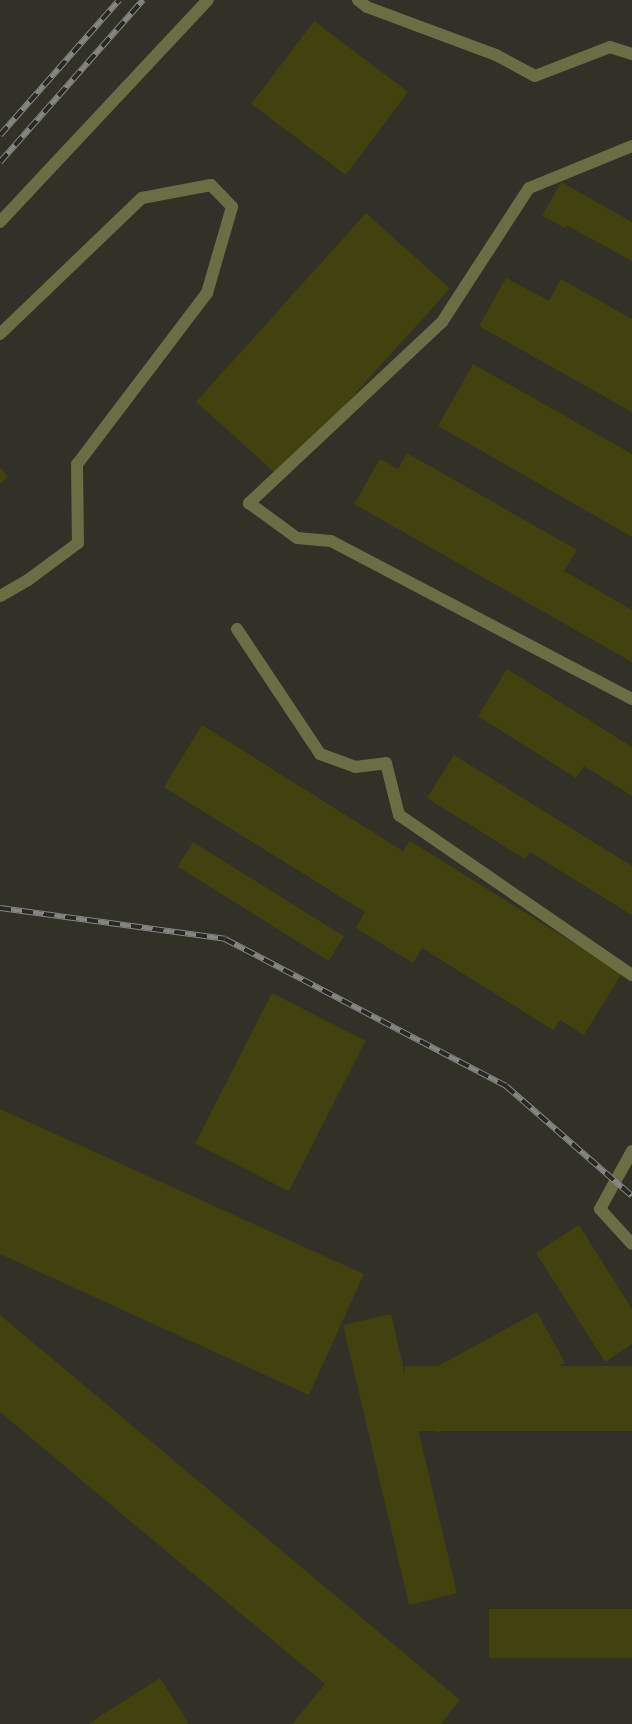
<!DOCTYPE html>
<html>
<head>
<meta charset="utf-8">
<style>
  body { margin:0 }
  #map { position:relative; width:632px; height:1724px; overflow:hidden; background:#282824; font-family:"PT Sans Narrow",sans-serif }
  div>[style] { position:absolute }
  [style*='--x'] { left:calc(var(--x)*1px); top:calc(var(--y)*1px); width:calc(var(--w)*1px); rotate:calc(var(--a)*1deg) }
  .built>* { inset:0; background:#313128; transform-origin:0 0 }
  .building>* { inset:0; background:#41420d; transform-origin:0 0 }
  .minor>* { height:12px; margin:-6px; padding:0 6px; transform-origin:6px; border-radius:6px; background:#6b6d44 }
  .rail>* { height:5.5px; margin-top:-2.75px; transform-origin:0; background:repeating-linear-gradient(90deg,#282824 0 11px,#858582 0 22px); box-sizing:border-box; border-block:1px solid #858582 }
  span { translate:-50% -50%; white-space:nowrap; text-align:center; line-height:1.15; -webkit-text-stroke:5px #282824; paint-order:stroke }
</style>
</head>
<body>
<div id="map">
  <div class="built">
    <div style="left:0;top:0;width:632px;height:1724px"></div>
  </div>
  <div class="building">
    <div style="left:314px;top:21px;width:118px;height:104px;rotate:37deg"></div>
    <div style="clip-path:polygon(561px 182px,632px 222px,632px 261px,566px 225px,565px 228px,542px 216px)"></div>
    <div style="left:366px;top:213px;width:113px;height:254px;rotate:42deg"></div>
    <div style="clip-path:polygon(506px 278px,549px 301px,561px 279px,632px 319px,632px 412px,479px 326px)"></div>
    <div style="clip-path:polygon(473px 364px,632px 454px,632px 537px,438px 426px)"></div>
    <div style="clip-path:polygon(407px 453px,577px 550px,564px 571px,632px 610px,632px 662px,354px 504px,380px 459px,398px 469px)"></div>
    <div style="clip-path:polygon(0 467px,8px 477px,0 484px)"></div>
    <div style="clip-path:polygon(507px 669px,632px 747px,632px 796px,584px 766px,576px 778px,478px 716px)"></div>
    <div style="clip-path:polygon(202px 725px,403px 851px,410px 841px,622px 973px,584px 1035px,560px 1020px,553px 1030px,422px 948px,413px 963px,356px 928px,365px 912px,164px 787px)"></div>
    <div style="clip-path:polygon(454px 755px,632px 866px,632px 915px,530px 852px,525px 859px,427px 798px)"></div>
    <div style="left:193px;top:842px;width:178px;height:29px;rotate:32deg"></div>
    <div style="left:272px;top:993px;width:105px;height:169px;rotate:27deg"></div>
    <div style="clip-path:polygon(0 1109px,364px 1274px,309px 1395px,0 1254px)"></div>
    <div style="clip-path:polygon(579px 1225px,632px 1309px,632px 1344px,605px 1362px,536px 1253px)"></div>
    <div style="clip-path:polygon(537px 1312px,565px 1363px,437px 1433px,407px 1383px,457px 1593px,409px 1605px,343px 1325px,391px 1314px,407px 1383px)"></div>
    <div style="clip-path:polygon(0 1315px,460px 1700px,441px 1724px,292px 1724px,325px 1684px,0 1412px)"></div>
    <div style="left:632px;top:1366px;width:65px;height:227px;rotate:90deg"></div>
    <div style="left:632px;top:1609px;width:49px;height:143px;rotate:90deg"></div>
    <div style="clip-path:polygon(160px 1678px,189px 1724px,88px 1724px)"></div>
  </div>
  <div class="minor">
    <div style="--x:358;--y:0;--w:11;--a:38"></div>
    <div style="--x:367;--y:7;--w:138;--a:20.4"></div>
    <div style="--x:496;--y:55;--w:44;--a:28.3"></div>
    <div style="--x:535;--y:76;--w:80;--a:-21.1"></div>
    <div style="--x:610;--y:47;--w:23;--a:18"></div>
    <div style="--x:632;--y:146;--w:111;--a:157.8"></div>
    <div style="--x:529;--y:188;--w:160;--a:123"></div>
    <div style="--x:442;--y:322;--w:265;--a:136.8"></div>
    <div style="--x:249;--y:503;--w:59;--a:36.1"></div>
    <div style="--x:297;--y:538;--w:34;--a:5"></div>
    <div style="--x:331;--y:541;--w:340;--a:27.7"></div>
    <div style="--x:0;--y:222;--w:304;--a:-46.9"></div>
    <div style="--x:0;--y:334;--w:197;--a:-43.8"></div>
    <div style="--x:142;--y:198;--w:70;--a:-10.7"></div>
    <div style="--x:211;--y:185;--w:30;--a:46"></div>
    <div style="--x:232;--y:207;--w:90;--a:106.2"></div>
    <div style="--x:207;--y:293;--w:215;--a:127.2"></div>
    <div style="--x:77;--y:464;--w:79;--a:89.3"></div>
    <div style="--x:78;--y:543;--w:62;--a:143.5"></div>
    <div style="--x:28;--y:580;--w:32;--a:150"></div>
    <div style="--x:237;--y:629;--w:150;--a:56.4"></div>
    <div style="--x:320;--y:754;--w:37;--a:20"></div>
    <div style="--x:355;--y:767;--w:31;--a:-7"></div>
    <div style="--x:386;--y:763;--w:54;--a:76"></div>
    <div style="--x:399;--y:815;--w:283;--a:34.5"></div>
    <div style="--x:632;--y:1151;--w:66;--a:118.9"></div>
    <div style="--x:600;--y:1209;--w:47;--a:47.6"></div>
  </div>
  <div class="rail">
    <div style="--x:0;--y:135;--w:180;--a:-48.6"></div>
    <div style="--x:0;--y:162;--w:216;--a:-48.6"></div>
    <div style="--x:0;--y:908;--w:227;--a:7.8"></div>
    <div style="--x:225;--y:939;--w:317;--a:27.6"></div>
    <div style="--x:506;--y:1086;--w:167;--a:41.1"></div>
  </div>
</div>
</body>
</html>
